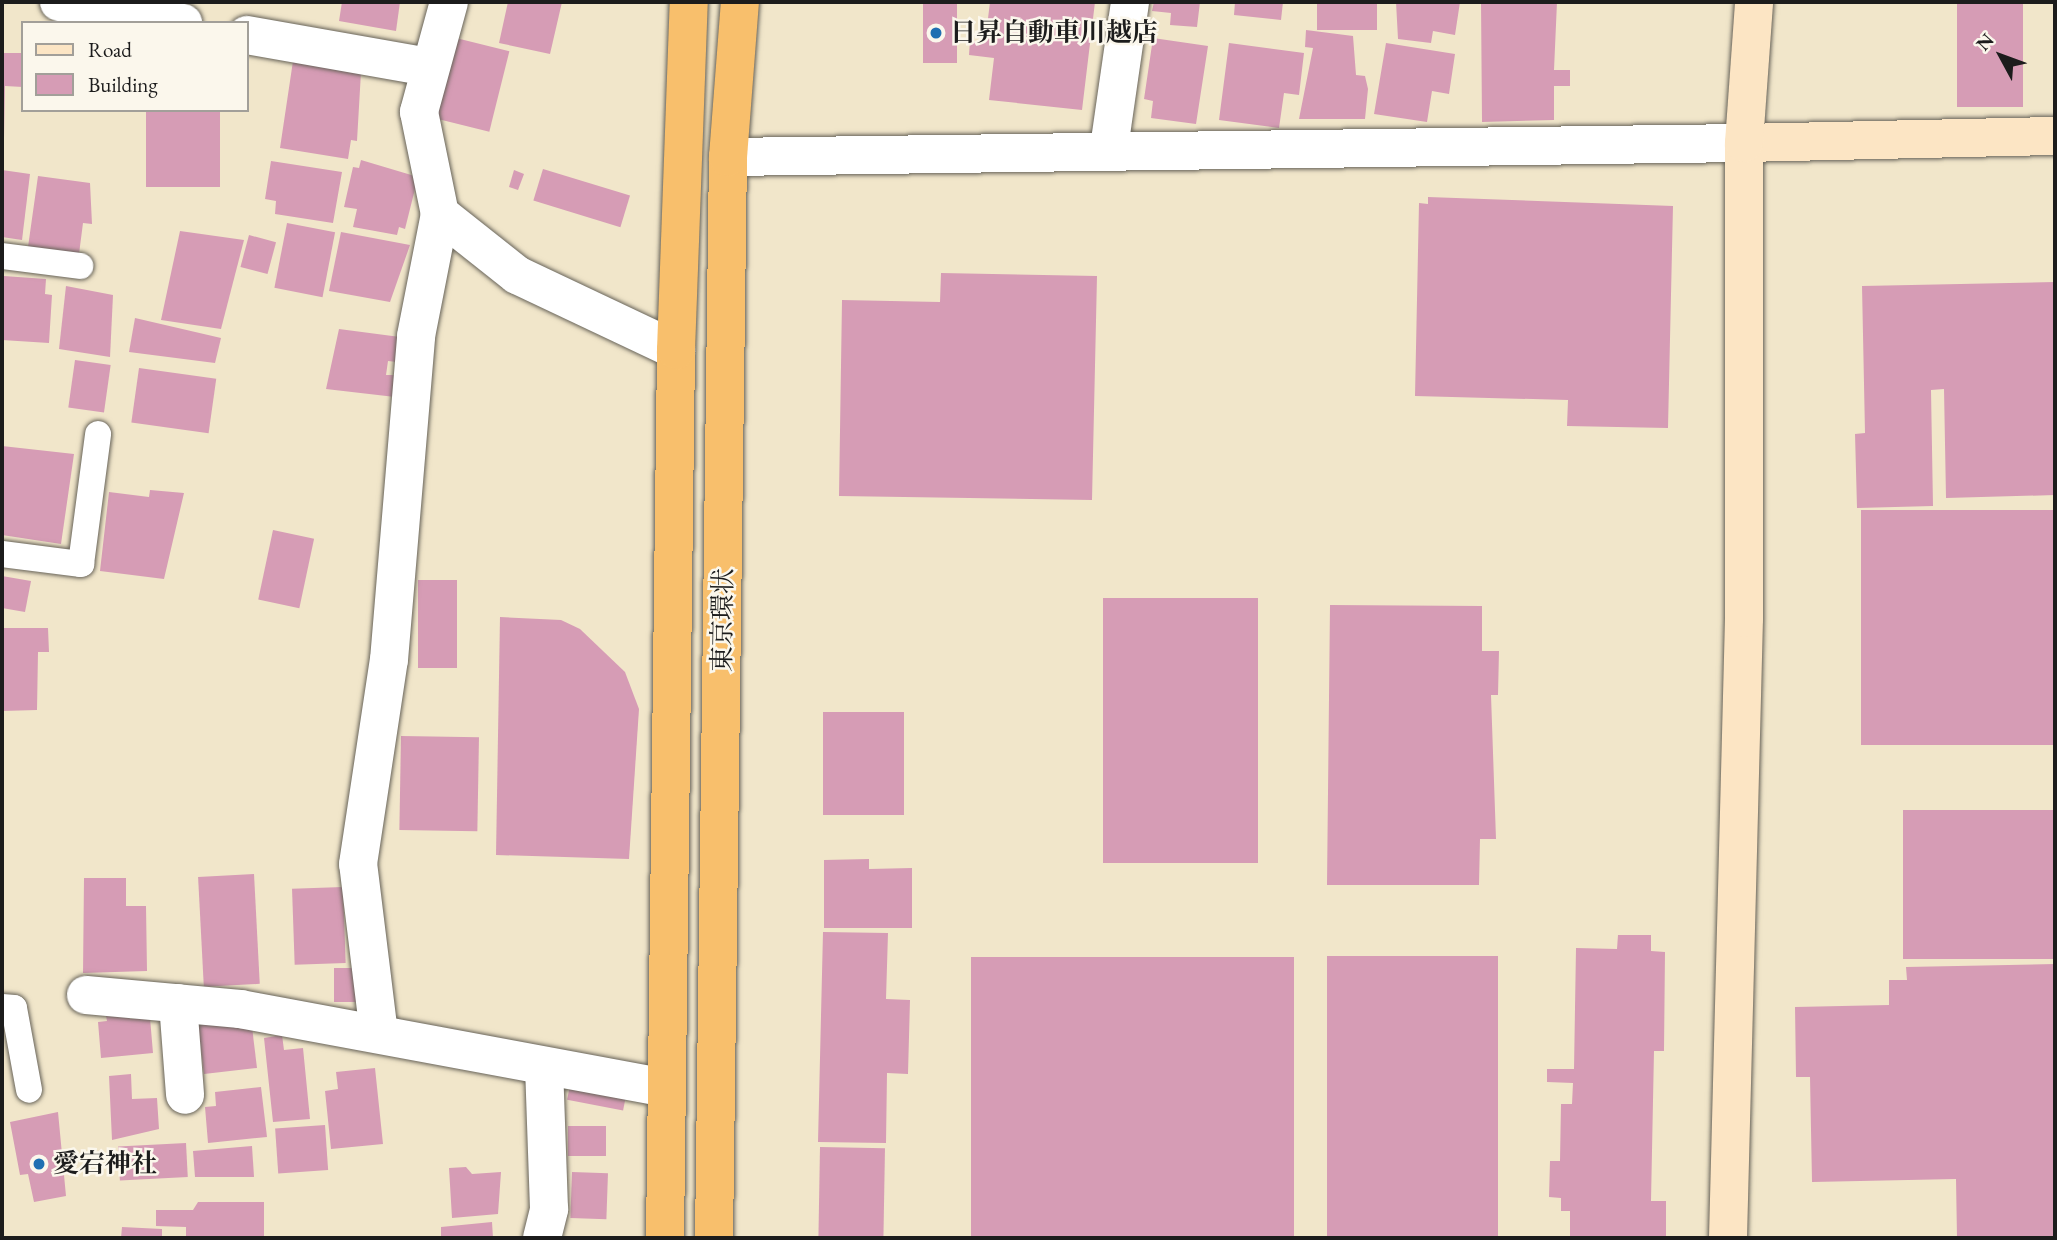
<!DOCTYPE html>
<html>
<head>
<meta charset="utf-8">
<style>
  body { margin:0 }
  #map { position:relative; width:2057px; height:1240px; overflow:hidden; background:#f1e6ca; font-family:"EB Garamond","Noto Serif JP",serif }
  div>[style] { position:absolute }
  [style*='--x'] { left:calc(var(--x)*1px); top:calc(var(--y)*1px); width:calc(var(--w)*1px); rotate:calc(var(--a)*1deg) }
  .building>* { inset:0; background:#d69cb5; transform-origin:0 0 }
  .roads { filter:drop-shadow(0 0 2px #676359) drop-shadow(0 0 2px #676359) }
  .lane>* { height:26px; margin:-13px; padding:0 13px; transform-origin:13px; border-radius:13px; background:#fff }
  .street>* { height:38px; margin:-19px; padding:0 19px; transform-origin:19px; border-radius:19px; background:#fff }
  .secondary>* { height:38px; margin:-19px; padding:0 19px; transform-origin:19px; border-radius:19px; background:#fce5c4 }
  .highway>* { height:38px; margin:-19px; padding:0 19px; transform-origin:19px; border-radius:19px; background:#f8bf6c }
  .dots>* { width:19px; height:19px; translate:-50% -50%; box-sizing:border-box; border:4px solid #fbf7ec; border-radius:50% }
  span { translate:-50% -50%; white-space:nowrap; text-align:center; line-height:1.15; -webkit-text-stroke:5px #fbf7ec; paint-order:stroke }
  .poi-label { font-size:26px; color:#1c1c1c; font-weight:700 }
  .left { translate:0 -50%; text-align:left }
  .street-label { font-size:26px; color:#1c1c1c }
  .frame { position:absolute; inset:0; border:4px solid #1c1c1c; pointer-events:none }
  .legend { position:absolute; left:21px; top:21px; width:228px; height:91px; box-sizing:border-box; background:#fbf7ec; border:2px solid #a29f99; margin:0; padding:9px 12px; list-style:none; font-size:21px; color:#1c1c1c }
  .legend li { display:flex; align-items:center; gap:14px; height:35px }
  .legend b { width:35px; border:2px solid #a29f99 }
  .north { position:absolute; left:1966px; top:21px; width:70px; height:70px; -webkit-text-stroke:5px #fbf7ec; paint-order:stroke; rotate:311deg; font-size:19px; font-weight:700; line-height:28px; text-align:center; color:#1c1c1c }
  .north::after { content:''; display:block; margin:auto; width:24px; height:32px; background:#1c1c1c; clip-path:polygon(50% 0,100% 100%,50% 72%,0 100%) }
</style>
</head>
<body>
<div id="map">
  <div class="building">
    <div style="clip-path:polygon(342px 2px,400px 2px,396px 31px,339px 21px)"></div>
    <div style="clip-path:polygon(508px 2px,562px 2px,550px 54px,499px 43px)"></div>
    <div style="left:923px;top:2px;width:34px;height:61px"></div>
    <div style="clip-path:polygon(990px 2px,1095px 2px,1082px 110px,989px 100px,994px 58px,969px 55px,970px 40px,985px 43px)"></div>
    <div style="clip-path:polygon(1154px 2px,1200px 2px,1197px 27px,1170px 25px,1171px 13px,1152px 11px)"></div>
    <div style="clip-path:polygon(1235px 2px,1283px 2px,1281px 20px,1234px 15px)"></div>
    <div style="left:1317px;top:2px;width:60px;height:28px"></div>
    <div style="clip-path:polygon(1396px 2px,1460px 2px,1455px 35px,1433px 31px,1431px 43px,1398px 39px)"></div>
    <div style="clip-path:polygon(1481px 2px,1557px 2px,1554px 70px,1570px 70px,1570px 86px,1554px 86px,1554px 120px,1482px 122px)"></div>
    <div style="left:1957px;top:2px;width:66px;height:105px"></div>
    <div style="clip-path:polygon(1306px 30px,1353px 36px,1356px 75px,1365px 76px,1368px 89px,1365px 119px,1299px 119px,1313px 48px,1305px 47px)"></div>
    <div style="left:456px;top:38px;width:55px;height:83px;rotate:14deg"></div>
    <div style="clip-path:polygon(1153px 38px,1208px 46px,1196px 124px,1151px 118px,1153px 101px,1144px 99px)"></div>
    <div style="clip-path:polygon(1229px 43px,1304px 53px,1299px 95px,1284px 93px,1279px 128px,1219px 120px)"></div>
    <div style="clip-path:polygon(1386px 43px,1455px 54px,1449px 94px,1432px 91px,1427px 122px,1374px 114px)"></div>
    <div style="clip-path:polygon(2px 53px,23px 53px,23px 87px,5px 86px,4px 139px)"></div>
    <div style="clip-path:polygon(293px 61px,361px 72px,357px 141px,351px 140px,348px 159px,280px 148px)"></div>
    <div style="left:146px;top:110px;width:74px;height:77px"></div>
    <div style="clip-path:polygon(361px 160px,418px 177px,405px 229px,399px 227px,397px 235px,353px 227px,357px 209px,344px 207px,353px 167px,359px 168px)"></div>
    <div style="clip-path:polygon(271px 161px,342px 172px,333px 223px,275px 214px,276px 201px,265px 199px)"></div>
    <div style="left:543px;top:169px;width:91px;height:33px;rotate:17deg"></div>
    <div style="clip-path:polygon(2px 170px,30px 174px,22px 240px,2px 237px)"></div>
    <div style="clip-path:polygon(514px 170px,524px 174px,518px 190px,509px 187px)"></div>
    <div style="clip-path:polygon(38px 176px,90px 183px,92px 224px,83px 223px,79px 254px,28px 247px)"></div>
    <div style="clip-path:polygon(1428px 197px,1673px 206px,1668px 428px,1567px 426px,1568px 400px,1415px 396px,1419px 203px,1428px 204px)"></div>
    <div style="left:287px;top:223px;width:49px;height:66px;rotate:11deg"></div>
    <div style="clip-path:polygon(180px 231px,244px 240px,221px 329px,161px 320px)"></div>
    <div style="clip-path:polygon(341px 232px,410px 245px,390px 302px,329px 291px)"></div>
    <div style="left:249px;top:235px;width:28px;height:33px;rotate:15deg"></div>
    <div style="clip-path:polygon(941px 273px,1097px 276px,1092px 500px,839px 496px,842px 300px,940px 302px)"></div>
    <div style="clip-path:polygon(4px 276px,46px 279px,45px 294px,52px 295px,49px 343px,2px 340px)"></div>
    <div style="clip-path:polygon(2055px 282px,2055px 495px,1946px 498px,1944px 389px,1931px 390px,1933px 506px,1857px 508px,1855px 434px,1865px 433px,1862px 286px)"></div>
    <div style="clip-path:polygon(66px 286px,113px 295px,110px 357px,59px 349px)"></div>
    <div style="clip-path:polygon(135px 318px,221px 338px,215px 363px,129px 352px)"></div>
    <div style="clip-path:polygon(339px 329px,400px 337px,397px 362px,388px 361px,386px 375px,398px 375px,395px 397px,326px 389px)"></div>
    <div style="left:75px;top:360px;width:36px;height:48px;rotate:8deg"></div>
    <div style="left:139px;top:368px;width:78px;height:55px;rotate:8deg"></div>
    <div style="clip-path:polygon(2px 446px,74px 454px,61px 544px,2px 535px)"></div>
    <div style="clip-path:polygon(150px 490px,184px 493px,164px 579px,100px 571px,109px 492px,149px 497px)"></div>
    <div style="left:2055px;top:510px;width:235px;height:194px;rotate:90deg"></div>
    <div style="left:273px;top:530px;width:42px;height:71px;rotate:12deg"></div>
    <div style="clip-path:polygon(2px 576px,31px 581px,25px 612px,2px 608px)"></div>
    <div style="left:418px;top:580px;width:39px;height:88px"></div>
    <div style="left:1103px;top:598px;width:155px;height:265px"></div>
    <div style="clip-path:polygon(1330px 605px,1482px 606px,1482px 651px,1499px 651px,1498px 695px,1491px 695px,1496px 839px,1480px 839px,1479px 885px,1327px 885px)"></div>
    <div style="clip-path:polygon(500px 617px,561px 620px,580px 629px,625px 672px,639px 709px,629px 859px,496px 855px)"></div>
    <div style="clip-path:polygon(2px 628px,48px 628px,49px 652px,38px 652px,37px 710px,2px 711px)"></div>
    <div style="left:823px;top:712px;width:81px;height:103px"></div>
    <div style="left:401px;top:736px;width:78px;height:94px;rotate:1deg"></div>
    <div style="left:2055px;top:810px;width:149px;height:152px;rotate:90deg"></div>
    <div style="clip-path:polygon(869px 859px,869px 869px,912px 868px,912px 928px,824px 928px,824px 860px)"></div>
    <div style="left:254px;top:874px;width:110px;height:56px;rotate:87deg"></div>
    <div style="clip-path:polygon(84px 878px,126px 878px,126px 906px,146px 906px,147px 971px,83px 973px)"></div>
    <div style="left:343px;top:887px;width:76px;height:51px;rotate:88deg"></div>
    <div style="clip-path:polygon(823px 932px,888px 933px,886px 999px,910px 1000px,908px 1074px,887px 1073px,886px 1143px,818px 1142px)"></div>
    <div style="clip-path:polygon(1618px 935px,1651px 935px,1651px 951px,1665px 952px,1664px 1051px,1654px 1051px,1651px 1201px,1666px 1201px,1666px 1238px,1570px 1238px,1570px 1211px,1561px 1211px,1561px 1198px,1549px 1197px,1550px 1161px,1560px 1161px,1561px 1104px,1572px 1104px,1573px 1083px,1547px 1082px,1547px 1069px,1574px 1069px,1576px 948px,1617px 949px)"></div>
    <div style="left:1327px;top:956px;width:171px;height:282px"></div>
    <div style="left:971px;top:957px;width:323px;height:281px"></div>
    <div style="clip-path:polygon(2055px 964px,2055px 1238px,1957px 1238px,1956px 1179px,1812px 1182px,1810px 1077px,1796px 1077px,1795px 1007px,1889px 1005px,1889px 980px,1907px 980px,1906px 967px)"></div>
    <div style="left:334px;top:968px;width:27px;height:34px"></div>
    <div style="clip-path:polygon(129px 1007px,130px 1019px,150px 1018px,153px 1053px,101px 1058px,98px 1022px,107px 1021px,105px 1010px)"></div>
    <div style="clip-path:polygon(240px 1020px,252px 1027px,257px 1068px,204px 1074px,198px 1025px)"></div>
    <div style="clip-path:polygon(282px 1035px,284px 1050px,303px 1048px,310px 1119px,273px 1122px,264px 1038px)"></div>
    <div style="clip-path:polygon(375px 1068px,383px 1144px,331px 1149px,325px 1091px,338px 1089px,336px 1072px)"></div>
    <div style="clip-path:polygon(131px 1074px,132px 1099px,157px 1098px,159px 1129px,112px 1140px,109px 1076px)"></div>
    <div style="left:570px;top:1085px;width:57px;height:15px;rotate:11deg"></div>
    <div style="clip-path:polygon(261px 1087px,267px 1137px,208px 1143px,205px 1107px,216px 1106px,215px 1092px)"></div>
    <div style="clip-path:polygon(58px 1112px,66px 1196px,34px 1202px,28px 1174px,20px 1175px,10px 1122px)"></div>
    <div style="left:325px;top:1125px;width:45px;height:50px;rotate:86deg"></div>
    <div style="left:568px;top:1126px;width:38px;height:30px"></div>
    <div style="left:186px;top:1143px;width:34px;height:68px;rotate:87deg"></div>
    <div style="clip-path:polygon(252px 1146px,254px 1177px,195px 1177px,193px 1151px)"></div>
    <div style="left:820px;top:1147px;width:65px;height:91px;rotate:1deg"></div>
    <div style="clip-path:polygon(466px 1167px,472px 1174px,501px 1172px,498px 1214px,452px 1218px,449px 1168px)"></div>
    <div style="left:572px;top:1172px;width:36px;height:46px;rotate:2deg"></div>
    <div style="clip-path:polygon(264px 1202px,264px 1238px,186px 1238px,186px 1227px,156px 1226px,156px 1210px,193px 1210px,198px 1202px)"></div>
    <div style="clip-path:polygon(492px 1222px,493px 1238px,441px 1238px,441px 1227px)"></div>
    <div style="clip-path:polygon(122px 1227px,162px 1229px,162px 1238px,121px 1238px)"></div>
  </div>
  <div class="roads">
    <div class="lane">
      <div style="--x:2;--y:256;--w:79;--a:7.3"></div>
      <div style="--x:2;--y:554;--w:80;--a:7.2"></div>
      <div style="--x:81;--y:564;--w:131;--a:-82.5"></div>
      <div style="--x:2;--y:1007;--w:12;--a:5"></div>
      <div style="--x:14;--y:1008;--w:83;--a:79.6"></div>
    </div>
    <div class="street">
      <div style="--x:59;--y:2;--w:126;--a:9.6"></div>
      <div style="--x:449;--y:2;--w:114;--a:105.3"></div>
      <div style="--x:419;--y:112;--w:104;--a:78.4"></div>
      <div style="--x:440;--y:214;--w:98;--a:38.4"></div>
      <div style="--x:517;--y:275;--w:176;--a:25.3"></div>
      <div style="--x:247;--y:35;--w:184;--a:10"></div>
      <div style="--x:1109;--y:148;--w:148;--a:-81.8"></div>
      <div style="--x:728;--y:157;--w:1016;--a:-0.79"></div>
      <div style="--x:86;--y:995;--w:155;--a:5.2"></div>
      <div style="--x:240;--y:1009;--w:434;--a:10.5"></div>
      <div style="--x:178;--y:1003;--w:92;--a:85.6"></div>
      <div style="--x:379;--y:1034;--w:171;--a:-97"></div>
      <div style="--x:358;--y:864;--w:206;--a:-81.4"></div>
      <div style="--x:389;--y:660;--w:325;--a:-85.2"></div>
      <div style="--x:416;--y:336;--w:124;--a:-78.9"></div>
      <div style="--x:542;--y:1238;--w:30;--a:-76"></div>
      <div style="--x:549;--y:1209;--w:142;--a:-92"></div>
    </div>
    <div class="secondary">
      <div style="--x:1744;--y:143;--w:311;--a:-1.3"></div>
      <div style="--x:1728;--y:1238;--w:620;--a:-88.52"></div>
      <div style="--x:1744;--y:618;--w:475;--a:-90"></div>
      <div style="--x:1744;--y:143;--w:141;--a:-85.9"></div>
    </div>
    <div class="highway">
      <div style="--x:665;--y:1238;--w:888;--a:-89.29"></div>
      <div style="--x:676;--y:350;--w:348;--a:-87.9"></div>
      <div style="--x:714;--y:1238;--w:1081;--a:-89.26"></div>
      <div style="--x:728;--y:157;--w:155;--a:-85.6"></div>
    </div>
  </div>
  <div class="dots">
    <div style="left:936px;top:33px;background:#1f6fb2"></div>
    <div style="left:39px;top:1164px;background:#1f6fb2"></div>
  </div>
  <div class="poi-label">
    <span class="left" style="left:950px;top:33px">日昇自動車川越店</span>
    <span class="left" style="left:53px;top:1164px">愛宕神社</span>
  </div>
  <div class="street-label">
    <span style="left:723px;top:620px;rotate:-89deg">東京環状</span>
  </div>
  <div class="frame"></div>
  <ul class="legend">
  <li><b style="height:9px;background:#fce5c4"></b>Road</li>
  <li><b style="height:19px;background:#d69cb5"></b>Building</li>
  </ul>
  <div class="north">N</div>
</div>
</body>
</html>
